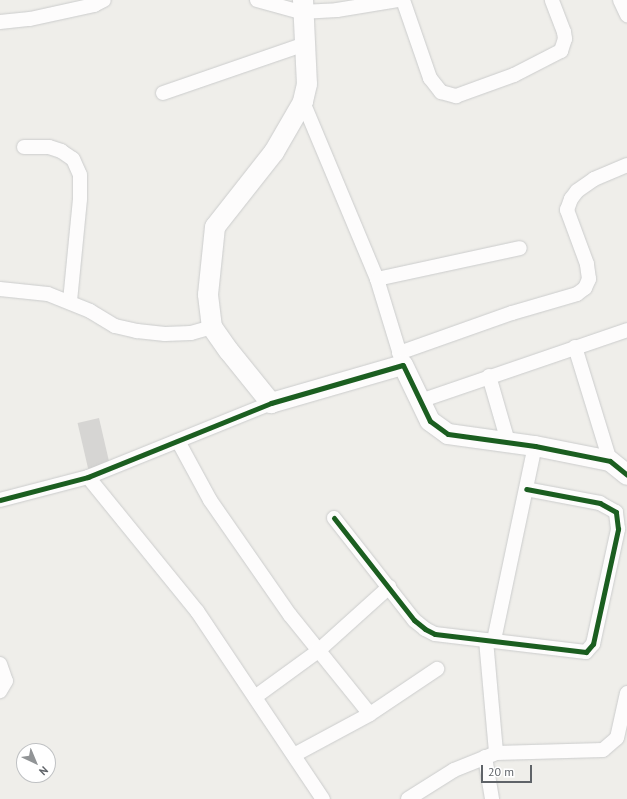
<!DOCTYPE html>
<html>
<head>
<meta charset="utf-8">
<style>
  body { margin:0 }
  #map { position:relative; width:627px; height:799px; overflow:hidden; background:#efeeea; font-family:"PT Sans",sans-serif }
  div>[style] { position:absolute }
  [style*='--x'] { left:calc(var(--x)*1px); top:calc(var(--y)*1px); width:calc(var(--w)*1px); rotate:calc(var(--a)*1deg) }
  .building>* { inset:0; background:#d6d5d3; transform-origin:0 0 }
  .roads { filter:drop-shadow(0 0 1px #cbcccc) drop-shadow(0 0 1px #cbcccc) }
  .street>* { height:14px; margin:-7px; padding:0 7px; transform-origin:7px; border-radius:7px; background:#fdfcfc }
  .secondary>* { height:20px; margin:-10px; padding:0 10px; transform-origin:10px; border-radius:10px; background:#fdfcfc }
  .cycleway>* { height:5px; margin:-2.5px; padding:0 2.5px; transform-origin:2.5px; border-radius:2.5px; background:#1b5e20 }
  span { translate:-50% -50%; white-space:nowrap; text-align:center; line-height:1.15; -webkit-text-stroke:4px #fff; paint-order:stroke }
  .north { position:absolute; left:16px; top:743px; width:40px; height:40px; box-sizing:border-box; background:#fff; border:1px solid #bfc1c3; border-radius:50%; rotate:136deg; font-size:11px; font-weight:700; line-height:16px; text-align:center; color:#5f6368 }
  .north::after { content:''; display:block; margin:auto; width:14px; height:18px; background:#919496; clip-path:polygon(50% 0,100% 100%,50% 72%,0 100%) }
  .scale { position:absolute; left:481px; top:765px; width:51px; height:18px; box-sizing:border-box; border:2px solid #5f6368; border-top:0; padding-left:5px; font-size:12px; line-height:14px; white-space:nowrap; color:#5f6368; -webkit-text-stroke:3px #fff; paint-order:stroke }
</style>
</head>
<body>
<div id="map">
  <div class="building">
    <div style="left:99px;top:418px;width:47px;height:22px;rotate:77deg"></div>
  </div>
  <div class="roads">
    <div class="street">
      <div style="--x:257;--y:0;--w:46;--a:15.3"></div>
      <div style="--x:301;--y:12;--w:36;--a:-3"></div>
      <div style="--x:337;--y:10;--w:63;--a:-9.2"></div>
      <div style="--x:403;--y:0;--w:83;--a:70.9"></div>
      <div style="--x:430;--y:78;--w:18;--a:52"></div>
      <div style="--x:441;--y:92;--w:16;--a:15"></div>
      <div style="--x:456;--y:96;--w:62;--a:-19.9"></div>
      <div style="--x:514;--y:75;--w:53;--a:-27.1"></div>
      <div style="--x:561;--y:51;--w:13;--a:-72"></div>
      <div style="--x:565;--y:39;--w:7;--a:-98"></div>
      <div style="--x:564;--y:32;--w:34;--a:-111"></div>
      <div style="--x:620;--y:0;--w:17;--a:65"></div>
      <div style="--x:0;--y:22;--w:30;--a:-6"></div>
      <div style="--x:30;--y:19;--w:66;--a:-12.3"></div>
      <div style="--x:94;--y:5;--w:11;--a:-27"></div>
      <div style="--x:163;--y:93;--w:150;--a:-19"></div>
      <div style="--x:303;--y:102;--w:192;--a:67.3"></div>
      <div style="--x:377;--y:279;--w:86;--a:73"></div>
      <div style="--x:24;--y:147;--w:25;--a:0"></div>
      <div style="--x:49;--y:147;--w:13;--a:18"></div>
      <div style="--x:61;--y:151;--w:14;--a:34"></div>
      <div style="--x:73;--y:159;--w:17;--a:66"></div>
      <div style="--x:80;--y:175;--w:24;--a:90"></div>
      <div style="--x:80;--y:199;--w:102;--a:95.6"></div>
      <div style="--x:377;--y:279;--w:146;--a:-12.2"></div>
      <div style="--x:0;--y:289;--w:48;--a:5.9"></div>
      <div style="--x:48;--y:294;--w:45;--a:22"></div>
      <div style="--x:90;--y:311;--w:29;--a:31"></div>
      <div style="--x:115;--y:326;--w:23;--a:13"></div>
      <div style="--x:137;--y:331;--w:28;--a:6"></div>
      <div style="--x:165;--y:334;--w:26;--a:-2"></div>
      <div style="--x:191;--y:333;--w:22;--a:-16"></div>
      <div style="--x:575;--y:347;--w:119;--a:72.9"></div>
      <div style="--x:399;--y:353;--w:120;--a:-19.5"></div>
      <div style="--x:512;--y:313;--w:68;--a:-16.3"></div>
      <div style="--x:577;--y:294;--w:10;--a:-37"></div>
      <div style="--x:585;--y:288;--w:10;--a:-66"></div>
      <div style="--x:589;--y:279;--w:15;--a:-98"></div>
      <div style="--x:587;--y:264;--w:58;--a:-110.3"></div>
      <div style="--x:567;--y:210;--w:12;--a:-70"></div>
      <div style="--x:571;--y:199;--w:10;--a:-53"></div>
      <div style="--x:577;--y:191;--w:21;--a:-35"></div>
      <div style="--x:594;--y:179;--w:36;--a:-23"></div>
      <div style="--x:489;--y:376;--w:69;--a:73.9"></div>
      <div style="--x:420;--y:401;--w:219;--a:-18.9"></div>
      <div style="--x:178;--y:441;--w:67;--a:61.5"></div>
      <div style="--x:210;--y:500;--w:140;--a:55.2"></div>
      <div style="--x:290;--y:615;--w:127;--a:51.1"></div>
      <div style="--x:88;--y:477;--w:173;--a:50.9"></div>
      <div style="--x:197;--y:611;--w:226;--a:56.2"></div>
      <div style="--x:0;--y:500;--w:91;--a:-14.6"></div>
      <div style="--x:88;--y:477;--w:197;--a:-22"></div>
      <div style="--x:334;--y:518;--w:130;--a:51.9"></div>
      <div style="--x:414;--y:620;--w:14;--a:39"></div>
      <div style="--x:425;--y:629;--w:11;--a:27"></div>
      <div style="--x:435;--y:634;--w:152;--a:6.8"></div>
      <div style="--x:586;--y:652;--w:11;--a:-49"></div>
      <div style="--x:593;--y:644;--w:118;--a:-77.7"></div>
      <div style="--x:618;--y:529;--w:17;--a:-97"></div>
      <div style="--x:616;--y:512;--w:18;--a:-151"></div>
      <div style="--x:600;--y:503;--w:75;--a:-169.3"></div>
      <div style="--x:486;--y:640;--w:113;--a:84.9"></div>
      <div style="--x:494;--y:640;--w:198;--a:-78.1"></div>
      <div style="--x:0;--y:664;--w:18;--a:71"></div>
      <div style="--x:6;--y:681;--w:12;--a:121"></div>
      <div style="--x:255;--y:697;--w:78;--a:-36.1"></div>
      <div style="--x:318;--y:651;--w:96;--a:-42"></div>
      <div style="--x:294;--y:755;--w:86;--a:-28.3"></div>
      <div style="--x:370;--y:714;--w:81;--a:-33.9"></div>
      <div style="--x:485;--y:757;--w:43;--a:80.5"></div>
      <div style="--x:408;--y:799;--w:54;--a:-32.2"></div>
      <div style="--x:454;--y:770;--w:45;--a:-22"></div>
      <div style="--x:496;--y:753;--w:107;--a:-1.6"></div>
      <div style="--x:603;--y:750;--w:18;--a:-41"></div>
      <div style="--x:617;--y:738;--w:46;--a:-77.5"></div>
    </div>
    <div class="secondary">
      <div style="--x:303;--y:0;--w:84;--a:87.3"></div>
      <div style="--x:307;--y:84;--w:18;--a:103"></div>
      <div style="--x:303;--y:102;--w:58;--a:120.1"></div>
      <div style="--x:274;--y:152;--w:95;--a:128.2"></div>
      <div style="--x:215;--y:227;--w:68;--a:95.9"></div>
      <div style="--x:208;--y:295;--w:32;--a:83"></div>
      <div style="--x:212;--y:327;--w:29;--a:55"></div>
      <div style="--x:229;--y:351;--w:67;--a:51.1"></div>
      <div style="--x:271;--y:403;--w:137;--a:-16.1"></div>
      <div style="--x:403;--y:365;--w:62;--a:64.3"></div>
      <div style="--x:430;--y:421;--w:22;--a:36"></div>
      <div style="--x:448;--y:434;--w:88;--a:7.9"></div>
      <div style="--x:535;--y:446;--w:76;--a:11.3"></div>
      <div style="--x:610;--y:461;--w:22;--a:39"></div>
    </div>
  </div>
  <div class="cycleway">
    <div style="--x:0;--y:500;--w:91;--a:-14.6"></div>
    <div style="--x:88;--y:477;--w:197;--a:-22"></div>
    <div style="--x:271;--y:403;--w:137;--a:-16.1"></div>
    <div style="--x:403;--y:365;--w:62;--a:64.3"></div>
    <div style="--x:430;--y:421;--w:22;--a:36"></div>
    <div style="--x:448;--y:434;--w:88;--a:7.9"></div>
    <div style="--x:535;--y:446;--w:76;--a:11.3"></div>
    <div style="--x:610;--y:461;--w:22;--a:39"></div>
    <div style="--x:334;--y:518;--w:130;--a:51.9"></div>
    <div style="--x:414;--y:620;--w:14;--a:39"></div>
    <div style="--x:425;--y:629;--w:11;--a:27"></div>
    <div style="--x:435;--y:634;--w:152;--a:6.8"></div>
    <div style="--x:586;--y:652;--w:11;--a:-49"></div>
    <div style="--x:593;--y:644;--w:118;--a:-77.7"></div>
    <div style="--x:618;--y:529;--w:17;--a:-97"></div>
    <div style="--x:616;--y:512;--w:18;--a:-151"></div>
    <div style="--x:600;--y:503;--w:75;--a:-169.3"></div>
  </div>
  <div class="north">N</div>
  <div class="scale">20 m</div>
</div>
</body>
</html>
